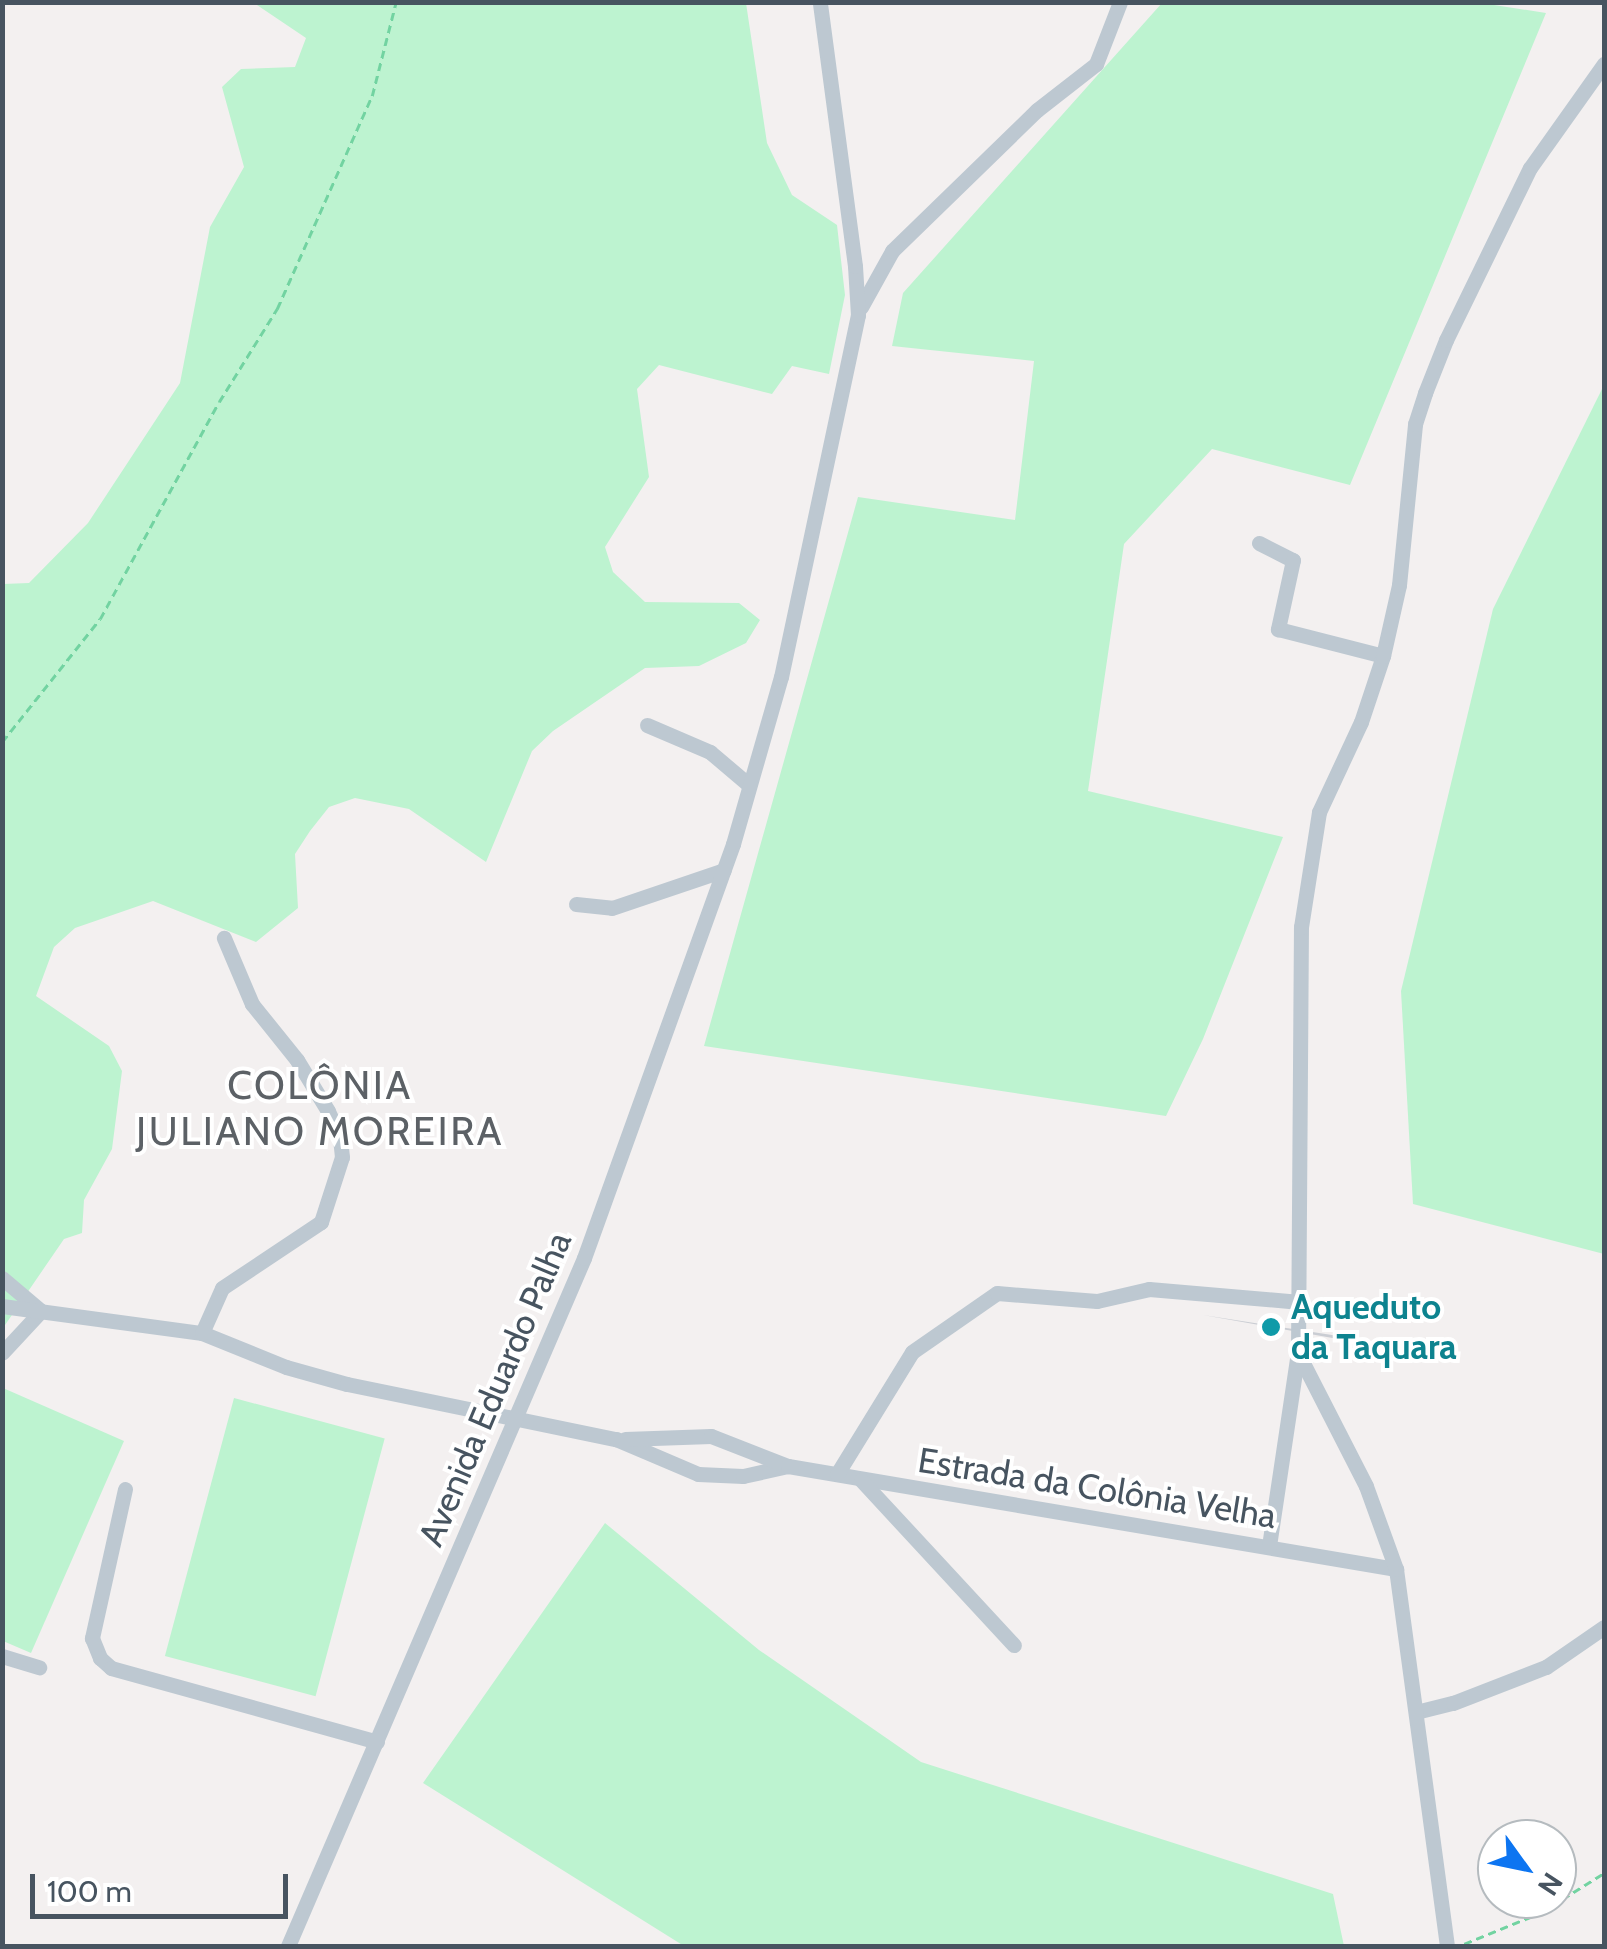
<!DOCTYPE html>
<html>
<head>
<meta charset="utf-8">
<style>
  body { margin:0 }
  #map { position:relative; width:1607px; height:1949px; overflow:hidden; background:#f3f0f0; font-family:Cabin,sans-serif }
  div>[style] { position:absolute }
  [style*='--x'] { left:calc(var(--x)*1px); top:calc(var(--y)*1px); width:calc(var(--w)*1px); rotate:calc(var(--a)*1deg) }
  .green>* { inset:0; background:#bdf3d0; transform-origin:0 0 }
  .building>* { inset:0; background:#cacdd3 }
  .path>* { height:2.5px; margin-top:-1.25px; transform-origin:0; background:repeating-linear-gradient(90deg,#72d3a1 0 8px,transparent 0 13px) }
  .street>* { height:15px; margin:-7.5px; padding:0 7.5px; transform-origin:7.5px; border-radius:7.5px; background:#bdc8d1 }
  .dots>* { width:28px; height:28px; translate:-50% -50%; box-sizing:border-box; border:5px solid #fff; border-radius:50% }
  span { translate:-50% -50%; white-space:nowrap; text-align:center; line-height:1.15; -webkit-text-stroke:8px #fff; paint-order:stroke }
  .culture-label { font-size:35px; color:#0d838f; font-weight:700 }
  .left { translate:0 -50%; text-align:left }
  .street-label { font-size:35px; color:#475460 }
  .quarter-label { font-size:40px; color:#5c6166; letter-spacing:2.5px }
  .frame { position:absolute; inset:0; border:5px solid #475460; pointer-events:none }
  .north { position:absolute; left:1477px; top:1819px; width:100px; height:100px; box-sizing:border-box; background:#fff; border:2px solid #b5bbbf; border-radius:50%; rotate:123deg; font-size:28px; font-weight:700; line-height:40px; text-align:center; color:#475460 }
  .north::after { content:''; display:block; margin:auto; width:35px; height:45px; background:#0d75f1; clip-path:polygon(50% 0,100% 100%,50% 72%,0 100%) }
  .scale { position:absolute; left:30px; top:1874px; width:258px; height:45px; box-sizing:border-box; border:5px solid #475460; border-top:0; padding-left:12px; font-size:30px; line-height:35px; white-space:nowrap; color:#475460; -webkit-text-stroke:8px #fff; paint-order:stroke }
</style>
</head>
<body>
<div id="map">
  <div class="green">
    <div style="clip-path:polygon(1475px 2px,1546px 13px,1350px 485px,1212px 449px,1124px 544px,1088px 791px,1283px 837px,1203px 1039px,1166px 1116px,704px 1046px,858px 497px,1015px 520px,1034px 361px,892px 346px,903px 293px,1162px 3px)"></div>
    <div style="clip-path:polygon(254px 3px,746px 3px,767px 143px,792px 195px,837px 225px,845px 295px,829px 374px,792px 366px,772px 394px,659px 365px,637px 389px,649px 477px,605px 547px,613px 572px,645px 602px,739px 603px,760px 620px,746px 643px,699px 666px,645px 668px,553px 731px,532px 751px,486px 862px,409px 809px,355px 798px,329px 807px,310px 831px,295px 854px,298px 908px,256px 942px,153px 901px,75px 928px,54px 947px,36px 996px,109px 1046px,122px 1071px,112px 1149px,84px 1200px,82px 1233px,64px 1239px,3px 1328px,3px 584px,29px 583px,88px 523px,180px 383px,210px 227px,244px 167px,222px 87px,241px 69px,295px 67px,306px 38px)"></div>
    <div style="clip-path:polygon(1604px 385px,1604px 1254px,1413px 1204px,1401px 991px,1493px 609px)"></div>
    <div style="clip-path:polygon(3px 1388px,124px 1441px,31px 1653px,3px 1641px)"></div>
    <div style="left:234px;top:1398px;width:156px;height:267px;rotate:15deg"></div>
    <div style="clip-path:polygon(605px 1523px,759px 1650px,921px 1762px,1333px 1894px,1344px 1946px,684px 1946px,423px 1783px)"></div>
  </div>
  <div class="building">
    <div style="clip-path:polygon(1203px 1315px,1345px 1337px,1344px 1340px)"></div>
  </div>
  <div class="path">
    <div style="--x:2;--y:742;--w:157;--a:-51.5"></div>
    <div style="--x:100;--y:619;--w:247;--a:-61.3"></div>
    <div style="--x:219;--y:402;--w:110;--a:-58.1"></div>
    <div style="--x:277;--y:309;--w:233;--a:-66"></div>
    <div style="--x:372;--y:96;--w:97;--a:-75.7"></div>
    <div style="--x:1464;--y:1944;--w:82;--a:-22.2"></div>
    <div style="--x:1540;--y:1913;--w:75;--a:-32"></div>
  </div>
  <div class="street">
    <div style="--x:861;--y:307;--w:64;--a:-61"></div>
    <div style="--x:892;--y:251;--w:202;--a:-44.2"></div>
    <div style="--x:1037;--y:110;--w:75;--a:-37.9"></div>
    <div style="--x:1096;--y:64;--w:66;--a:-68.8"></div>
    <div style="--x:1259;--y:543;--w:38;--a:27"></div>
    <div style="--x:1293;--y:560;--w:71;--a:102.3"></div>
    <div style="--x:1278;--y:629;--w:108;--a:14.4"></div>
    <div style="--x:647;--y:725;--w:69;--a:23.2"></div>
    <div style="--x:710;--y:752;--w:51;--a:40.2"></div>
    <div style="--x:576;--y:904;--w:36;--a:6"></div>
    <div style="--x:612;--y:908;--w:118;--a:-18.7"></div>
    <div style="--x:2;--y:1278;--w:51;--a:40.2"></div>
    <div style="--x:41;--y:1311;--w:57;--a:132.9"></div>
    <div style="--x:2;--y:1306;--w:202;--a:7.7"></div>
    <div style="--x:202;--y:1333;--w:91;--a:22"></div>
    <div style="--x:286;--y:1367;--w:63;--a:15.6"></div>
    <div style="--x:347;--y:1384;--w:275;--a:11.6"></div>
    <div style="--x:616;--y:1439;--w:89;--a:23.1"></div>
    <div style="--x:698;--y:1474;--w:45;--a:2.5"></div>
    <div style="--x:743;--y:1476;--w:46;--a:-12.5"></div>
    <div style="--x:202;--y:1333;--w:49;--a:-66"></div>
    <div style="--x:222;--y:1288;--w:119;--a:-33.7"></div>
    <div style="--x:321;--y:1222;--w:68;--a:-72.1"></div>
    <div style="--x:342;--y:1157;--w:20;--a:-96"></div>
    <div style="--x:340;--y:1137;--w:29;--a:-115"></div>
    <div style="--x:328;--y:1111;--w:60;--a:-121.3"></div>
    <div style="--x:297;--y:1060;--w:72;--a:-128.8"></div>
    <div style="--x:252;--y:1004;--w:72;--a:-113"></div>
    <div style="--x:625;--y:1439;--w:86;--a:-2"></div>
    <div style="--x:711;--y:1436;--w:83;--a:21.3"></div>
    <div style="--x:788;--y:1466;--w:617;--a:9.62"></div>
    <div style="--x:837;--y:1474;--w:143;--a:-58.4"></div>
    <div style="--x:912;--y:1352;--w:103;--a:-34.8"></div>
    <div style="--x:997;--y:1293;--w:100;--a:4.6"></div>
    <div style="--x:1097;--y:1301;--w:53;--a:-13"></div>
    <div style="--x:1149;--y:1289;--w:154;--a:4.9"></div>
    <div style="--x:861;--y:1480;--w:225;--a:47.2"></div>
    <div style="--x:125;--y:1489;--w:153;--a:102.5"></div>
    <div style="--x:92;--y:1638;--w:22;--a:68"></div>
    <div style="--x:100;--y:1658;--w:15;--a:42"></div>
    <div style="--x:111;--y:1668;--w:276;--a:15.5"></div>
    <div style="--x:1269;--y:1546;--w:195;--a:-81.5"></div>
    <div style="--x:2;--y:1656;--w:39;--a:17"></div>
    <div style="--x:1416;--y:1712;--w:38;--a:-14"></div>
    <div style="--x:1453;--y:1703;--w:100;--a:-21.2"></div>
    <div style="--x:1546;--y:1667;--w:70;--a:-34.6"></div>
    <div style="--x:288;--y:1946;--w:749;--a:-66.72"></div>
    <div style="--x:584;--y:1258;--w:440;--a:-70.2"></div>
    <div style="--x:733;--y:844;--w:174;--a:-74"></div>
    <div style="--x:781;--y:677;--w:370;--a:-78"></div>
    <div style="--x:858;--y:315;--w:49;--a:-93.5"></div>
    <div style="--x:855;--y:266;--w:266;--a:-97.6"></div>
    <div style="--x:1447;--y:1946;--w:380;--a:-97.7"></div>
    <div style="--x:1396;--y:1569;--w:88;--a:-109.9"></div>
    <div style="--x:1366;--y:1486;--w:149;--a:-117.1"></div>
    <div style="--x:1298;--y:1353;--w:426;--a:-89.6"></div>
    <div style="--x:1301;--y:927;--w:116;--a:-81.1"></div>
    <div style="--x:1319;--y:812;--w:99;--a:-65"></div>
    <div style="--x:1361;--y:722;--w:70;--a:-71.6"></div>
    <div style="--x:1383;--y:656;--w:73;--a:-77.3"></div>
    <div style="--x:1399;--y:585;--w:162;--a:-84.3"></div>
    <div style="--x:1415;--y:424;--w:33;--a:-72"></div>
    <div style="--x:1425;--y:393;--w:57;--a:-68.4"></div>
    <div style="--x:1446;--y:340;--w:191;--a:-64"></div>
    <div style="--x:1530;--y:168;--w:128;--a:-54.6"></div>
  </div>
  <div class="dots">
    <div style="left:1271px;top:1327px;background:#0f9aa8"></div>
  </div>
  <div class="culture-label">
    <span class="left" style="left:1291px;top:1327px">Aqueduto<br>da Taquara</span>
  </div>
  <div class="street-label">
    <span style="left:495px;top:1389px;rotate:-67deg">Avenida Eduardo Palha</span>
    <span style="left:1097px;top:1488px;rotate:9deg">Estrada da Colônia Velha</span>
  </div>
  <div class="quarter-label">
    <span style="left:320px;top:1108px">COLÔNIA<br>JULIANO MOREIRA</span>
  </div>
  <div class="frame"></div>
  <div class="north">N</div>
  <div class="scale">100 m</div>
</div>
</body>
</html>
